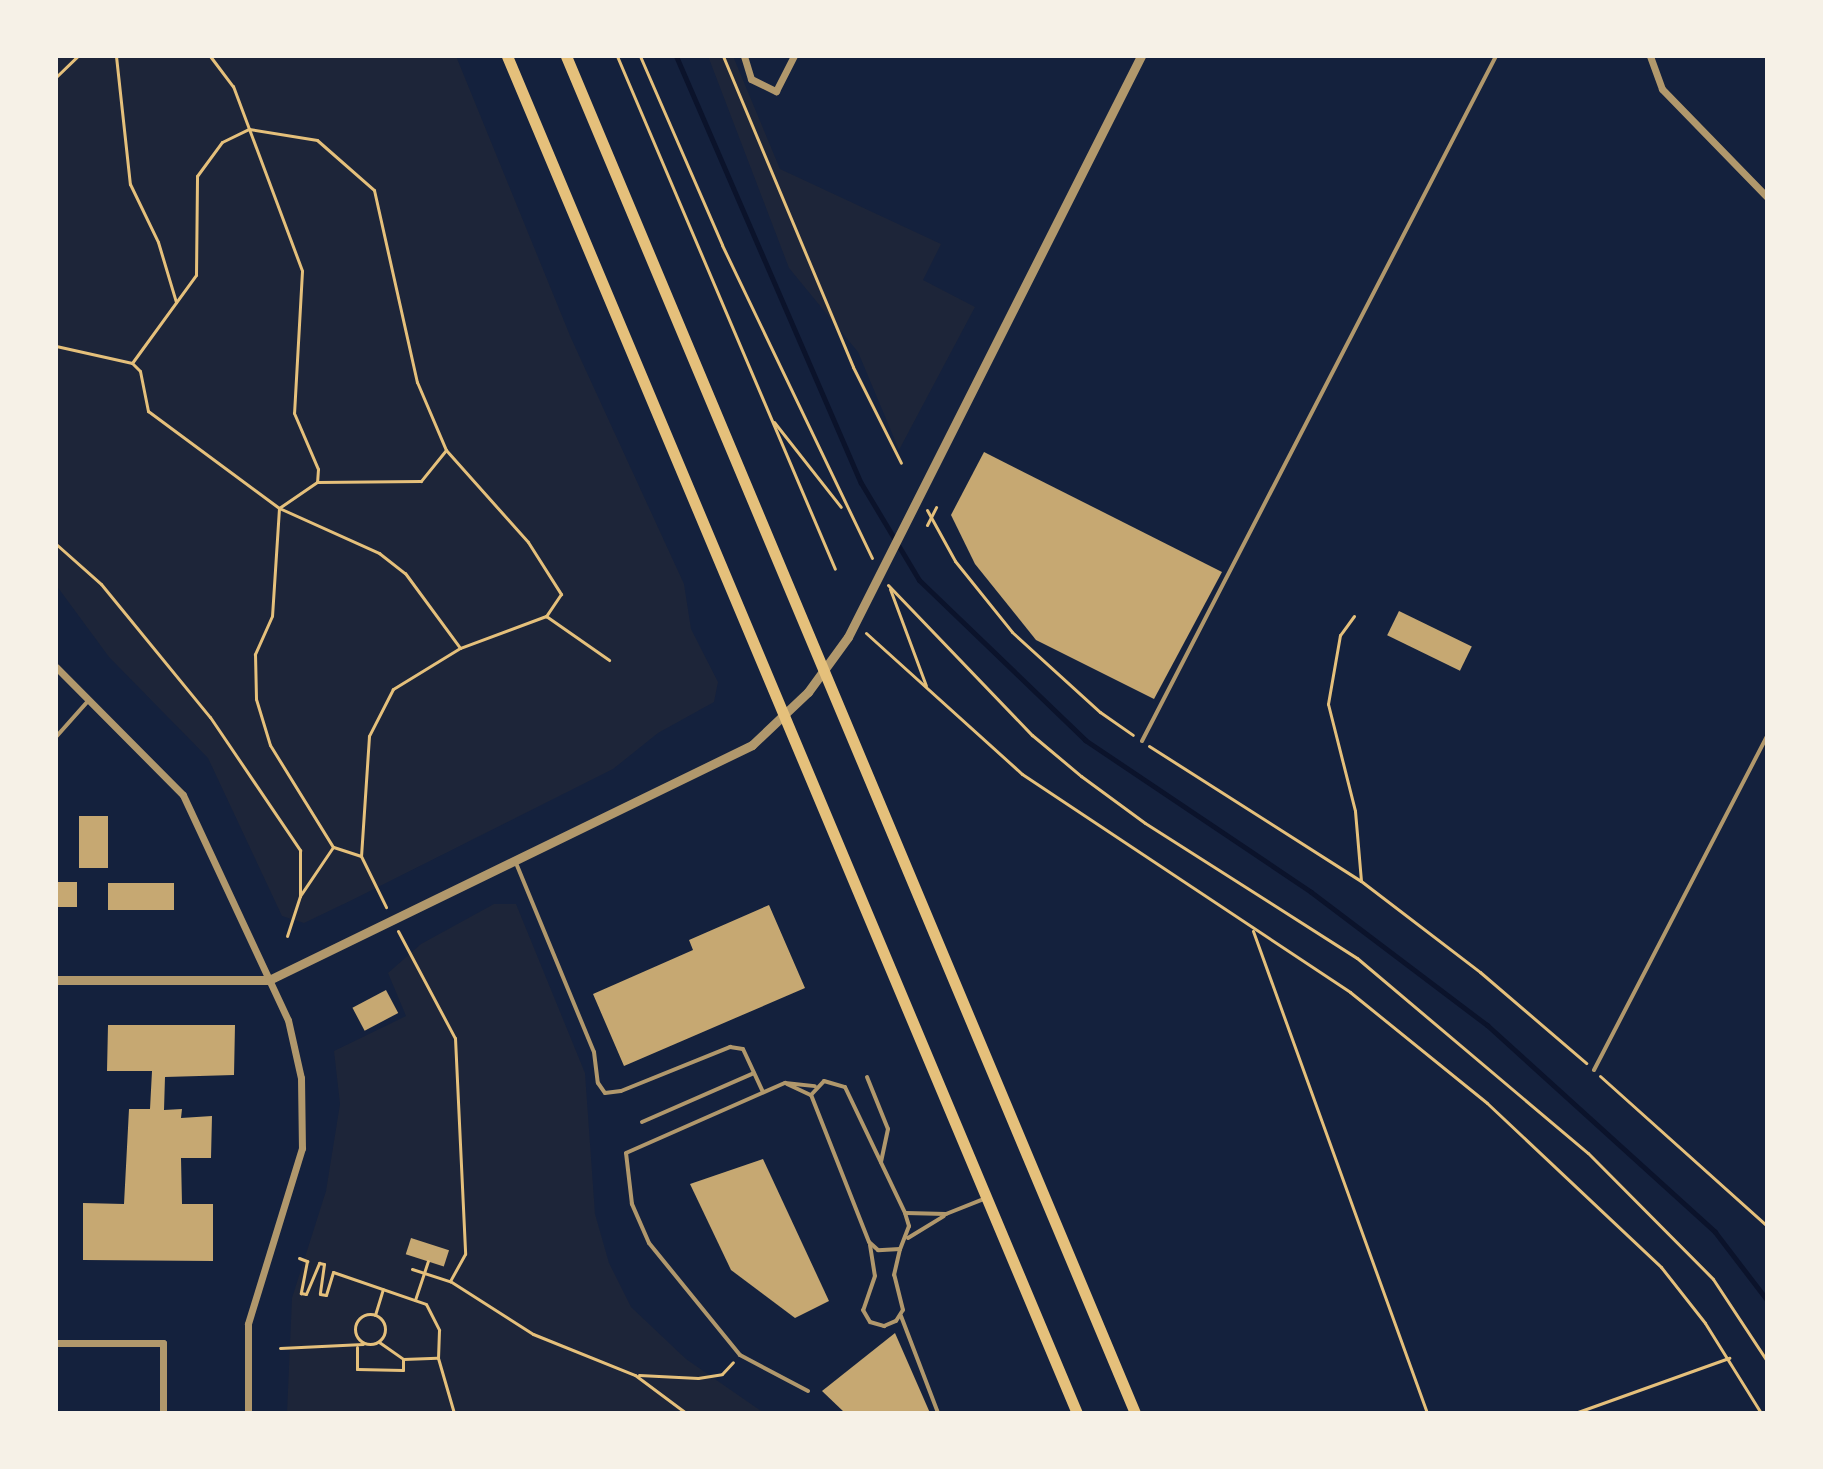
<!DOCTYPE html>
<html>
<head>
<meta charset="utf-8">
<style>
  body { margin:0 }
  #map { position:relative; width:1823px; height:1469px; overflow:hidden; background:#14213d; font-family:Montserrat,sans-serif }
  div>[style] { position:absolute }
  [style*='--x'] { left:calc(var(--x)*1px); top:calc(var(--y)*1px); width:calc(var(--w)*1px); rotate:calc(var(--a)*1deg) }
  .green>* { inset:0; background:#1d2539 }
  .stream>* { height:5px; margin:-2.5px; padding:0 2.5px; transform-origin:2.5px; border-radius:2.5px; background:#0b132b }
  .building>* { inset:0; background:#c6a872; transform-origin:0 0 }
  .path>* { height:3px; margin:-1.5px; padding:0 1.5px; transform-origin:1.5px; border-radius:1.5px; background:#e5c07b }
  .path>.ring { margin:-1.5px; padding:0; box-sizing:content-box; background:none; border:3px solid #e5c07b; border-radius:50% }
  .service>* { height:4px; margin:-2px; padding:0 2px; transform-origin:2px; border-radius:2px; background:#b1986c }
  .minor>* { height:7px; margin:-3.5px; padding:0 3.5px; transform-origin:3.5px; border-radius:3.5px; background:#b1986c }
  .tertiary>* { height:9px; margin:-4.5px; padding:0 4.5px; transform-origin:4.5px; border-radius:4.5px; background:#b1986c }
  .primary>* { height:11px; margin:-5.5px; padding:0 5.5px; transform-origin:5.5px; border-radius:5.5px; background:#e5c07b }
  span { translate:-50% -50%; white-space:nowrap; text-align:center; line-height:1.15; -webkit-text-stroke:7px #f6f1e7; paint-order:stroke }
  .frame { position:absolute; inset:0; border:58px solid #f6f1e7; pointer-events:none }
</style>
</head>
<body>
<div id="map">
  <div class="green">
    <div style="clip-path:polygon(56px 56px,456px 56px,571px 338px,684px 584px,691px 629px,718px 682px,714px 702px,658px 733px,613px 769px,352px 900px,304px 923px,282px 916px,208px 758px,109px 657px,56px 585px)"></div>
    <div style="clip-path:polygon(708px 56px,733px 56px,780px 169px,941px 244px,923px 280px,975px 307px,899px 450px,858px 352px,789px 268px)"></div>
    <div style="clip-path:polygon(494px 904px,516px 904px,585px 1073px,595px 1214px,609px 1263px,631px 1307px,686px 1359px,764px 1413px,287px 1413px,292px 1298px,326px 1191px,340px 1104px,334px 1051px,406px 1016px,388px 973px,421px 944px)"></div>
  </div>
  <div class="stream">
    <div style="--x:676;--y:56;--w:465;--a:66.6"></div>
    <div style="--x:861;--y:483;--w:113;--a:59.1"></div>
    <div style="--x:919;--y:580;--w:231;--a:43.9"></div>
    <div style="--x:1085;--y:740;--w:272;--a:33.9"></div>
    <div style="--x:1311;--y:892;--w:221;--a:37.1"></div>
    <div style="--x:1487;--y:1025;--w:308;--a:42.2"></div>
    <div style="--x:1715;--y:1232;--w:86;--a:52.6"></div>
  </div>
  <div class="building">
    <div style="clip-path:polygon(984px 452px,1222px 572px,1154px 699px,1036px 640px,975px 564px,951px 515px)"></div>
    <div style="left:1399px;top:611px;width:81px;height:27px;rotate:26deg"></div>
    <div style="left:79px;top:816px;width:29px;height:52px"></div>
    <div style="left:56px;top:882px;width:21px;height:25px"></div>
    <div style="left:108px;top:883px;width:66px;height:27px"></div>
    <div style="clip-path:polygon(769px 905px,805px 988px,624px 1066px,593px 994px,693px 950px,689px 940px)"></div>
    <div style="left:386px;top:990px;width:26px;height:38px;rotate:62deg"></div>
    <div style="clip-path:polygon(108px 1025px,235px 1025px,234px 1075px,165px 1077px,164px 1110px,182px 1109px,181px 1118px,212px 1116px,211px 1158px,181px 1158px,182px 1204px,213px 1204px,213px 1261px,83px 1260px,83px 1203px,124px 1204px,129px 1109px,150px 1109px,152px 1071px,107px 1071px)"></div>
    <div style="clip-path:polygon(763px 1159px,829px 1301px,795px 1318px,731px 1270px,690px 1184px)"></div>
    <div style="left:411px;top:1238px;width:40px;height:17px;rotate:18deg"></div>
    <div style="clip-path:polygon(895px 1333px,930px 1413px,845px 1413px,822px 1391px)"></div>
  </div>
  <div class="path">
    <div style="--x:116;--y:56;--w:129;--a:83.8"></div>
    <div style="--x:130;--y:184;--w:64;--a:64.2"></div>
    <div style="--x:158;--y:242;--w:63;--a:73.3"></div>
    <div style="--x:210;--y:56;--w:38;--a:53"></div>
    <div style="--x:233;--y:86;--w:197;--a:69.5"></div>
    <div style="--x:302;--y:271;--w:142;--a:93.2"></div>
    <div style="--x:294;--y:413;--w:61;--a:66.8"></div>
    <div style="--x:318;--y:469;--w:13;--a:94"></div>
    <div style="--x:317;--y:482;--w:46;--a:145.6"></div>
    <div style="--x:279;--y:508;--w:110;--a:24.2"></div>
    <div style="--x:379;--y:553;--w:33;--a:38"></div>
    <div style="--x:405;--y:573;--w:93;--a:53.7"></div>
    <div style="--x:460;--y:648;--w:79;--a:148.5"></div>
    <div style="--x:393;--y:689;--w:53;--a:117.1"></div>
    <div style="--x:369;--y:736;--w:120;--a:93.8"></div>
    <div style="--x:361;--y:856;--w:29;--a:-162"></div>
    <div style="--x:333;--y:847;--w:59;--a:124"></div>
    <div style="--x:617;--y:56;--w:557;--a:66.98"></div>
    <div style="--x:640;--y:56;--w:206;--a:66.5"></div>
    <div style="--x:722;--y:245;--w:347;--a:64.4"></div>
    <div style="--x:723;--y:56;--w:337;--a:67.3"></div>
    <div style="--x:853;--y:367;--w:107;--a:63.4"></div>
    <div style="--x:56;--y:77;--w:30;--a:-44"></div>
    <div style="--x:56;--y:346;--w:78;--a:12.6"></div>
    <div style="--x:132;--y:363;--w:11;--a:45"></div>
    <div style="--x:140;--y:371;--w:41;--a:78.7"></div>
    <div style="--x:148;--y:411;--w:163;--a:36.5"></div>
    <div style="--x:279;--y:508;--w:108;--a:93.7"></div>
    <div style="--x:272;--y:616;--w:42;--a:114.1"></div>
    <div style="--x:255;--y:654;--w:45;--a:88.7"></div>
    <div style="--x:256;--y:699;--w:48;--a:73.1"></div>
    <div style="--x:270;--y:745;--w:120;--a:58.3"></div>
    <div style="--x:132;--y:363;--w:109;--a:-54"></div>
    <div style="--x:196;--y:275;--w:99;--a:-89.4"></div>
    <div style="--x:197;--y:176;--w:42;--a:-53.7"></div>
    <div style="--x:222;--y:142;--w:30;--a:-26"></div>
    <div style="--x:249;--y:129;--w:69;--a:9.2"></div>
    <div style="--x:317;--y:140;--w:76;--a:41.3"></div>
    <div style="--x:374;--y:190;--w:197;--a:77.4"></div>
    <div style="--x:417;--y:382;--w:74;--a:66.9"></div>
    <div style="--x:446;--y:450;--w:40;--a:129"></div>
    <div style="--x:421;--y:481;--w:104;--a:179.4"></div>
    <div style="--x:774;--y:422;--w:108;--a:51.8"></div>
    <div style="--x:446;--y:450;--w:123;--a:48.3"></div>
    <div style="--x:528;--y:542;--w:62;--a:57.6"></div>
    <div style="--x:561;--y:594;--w:27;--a:124"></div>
    <div style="--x:546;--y:616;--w:92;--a:159.6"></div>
    <div style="--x:927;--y:510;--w:58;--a:61.2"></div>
    <div style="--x:955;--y:561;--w:91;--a:51.2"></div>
    <div style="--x:1012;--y:632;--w:119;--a:42.3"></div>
    <div style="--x:1100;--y:712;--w:40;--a:34.9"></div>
    <div style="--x:927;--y:525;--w:20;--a:-63"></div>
    <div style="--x:56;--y:544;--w:60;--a:41.6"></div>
    <div style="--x:101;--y:584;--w:172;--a:50.7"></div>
    <div style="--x:210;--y:717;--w:161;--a:55.9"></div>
    <div style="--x:300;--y:850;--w:46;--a:90"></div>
    <div style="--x:300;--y:896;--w:42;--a:108"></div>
    <div style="--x:888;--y:585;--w:208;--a:46.2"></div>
    <div style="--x:1032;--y:735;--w:64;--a:39.9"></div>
    <div style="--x:1081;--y:776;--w:79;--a:36.3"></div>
    <div style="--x:1145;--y:823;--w:251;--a:32.5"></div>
    <div style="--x:1357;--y:958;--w:302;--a:40.2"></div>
    <div style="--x:1588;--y:1153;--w:177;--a:45.2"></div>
    <div style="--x:1713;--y:1279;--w:98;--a:56.6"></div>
    <div style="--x:890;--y:589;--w:103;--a:69.6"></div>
    <div style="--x:546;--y:616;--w:77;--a:34.9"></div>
    <div style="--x:1354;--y:616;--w:24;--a:126"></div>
    <div style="--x:1340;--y:635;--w:70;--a:99.9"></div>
    <div style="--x:1328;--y:704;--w:110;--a:75.8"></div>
    <div style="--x:1355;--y:811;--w:70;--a:85.1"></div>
    <div style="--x:866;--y:633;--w:210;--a:42.1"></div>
    <div style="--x:1022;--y:774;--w:394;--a:33.6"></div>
    <div style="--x:1350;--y:992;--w:176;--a:39"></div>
    <div style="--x:1487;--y:1103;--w:239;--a:43.3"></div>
    <div style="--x:1661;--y:1267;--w:71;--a:51.8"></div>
    <div style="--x:1705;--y:1323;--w:106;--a:58.1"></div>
    <div style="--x:1149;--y:746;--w:251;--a:32.5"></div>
    <div style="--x:1361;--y:881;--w:150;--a:37.4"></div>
    <div style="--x:1480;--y:972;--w:140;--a:40.6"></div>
    <div style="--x:361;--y:856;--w:57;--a:63.9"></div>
    <div style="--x:398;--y:931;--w:121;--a:62"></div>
    <div style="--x:455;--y:1038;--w:216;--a:87.3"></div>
    <div style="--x:465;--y:1254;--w:31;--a:119"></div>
    <div style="--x:1253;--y:931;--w:512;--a:70.15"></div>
    <div style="--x:1600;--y:1076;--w:224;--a:41.9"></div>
    <div style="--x:299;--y:1258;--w:9;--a:21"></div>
    <div style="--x:307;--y:1261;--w:33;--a:101"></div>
    <div style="--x:301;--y:1293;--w:5;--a:11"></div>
    <div style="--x:306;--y:1294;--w:34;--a:-67"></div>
    <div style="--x:319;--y:1263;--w:5;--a:11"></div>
    <div style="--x:324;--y:1264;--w:30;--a:98"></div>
    <div style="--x:320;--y:1294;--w:6;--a:9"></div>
    <div style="--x:326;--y:1295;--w:24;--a:-73"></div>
    <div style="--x:333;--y:1272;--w:98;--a:19"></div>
    <div style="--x:426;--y:1304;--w:29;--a:63"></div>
    <div style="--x:439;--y:1330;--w:28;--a:92"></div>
    <div style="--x:438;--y:1358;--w:57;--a:73.8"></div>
    <div style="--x:412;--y:1269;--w:40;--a:18"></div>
    <div style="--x:450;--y:1281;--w:98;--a:32.6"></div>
    <div style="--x:533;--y:1334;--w:110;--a:21.9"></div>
    <div style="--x:635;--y:1375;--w:64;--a:36.7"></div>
    <div style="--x:415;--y:1300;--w:41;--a:-71.6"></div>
    <div class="ring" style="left:355px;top:1314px;width:27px;height:27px"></div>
    <div style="--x:375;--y:1315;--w:27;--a:-73"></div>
    <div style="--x:379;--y:1342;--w:29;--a:35"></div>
    <div style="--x:403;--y:1359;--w:34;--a:-2"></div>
    <div style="--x:357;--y:1347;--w:22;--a:90"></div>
    <div style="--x:357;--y:1369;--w:46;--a:1.2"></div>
    <div style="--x:403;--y:1370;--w:11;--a:-90"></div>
    <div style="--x:280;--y:1348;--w:83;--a:-2.8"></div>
    <div style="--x:639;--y:1375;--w:59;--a:2.9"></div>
    <div style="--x:698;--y:1378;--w:24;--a:-9"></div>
    <div style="--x:722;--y:1374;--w:16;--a:-47"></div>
    <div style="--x:1575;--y:1413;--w:164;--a:-19.7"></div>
  </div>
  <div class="service">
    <div style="--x:56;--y:737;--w:50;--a:-48.3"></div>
    <div style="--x:1142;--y:741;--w:771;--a:-62.67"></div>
    <div style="--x:516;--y:863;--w:204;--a:67.6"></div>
    <div style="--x:594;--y:1052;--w:31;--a:83"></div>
    <div style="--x:598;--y:1083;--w:12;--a:55"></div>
    <div style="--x:605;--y:1093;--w:16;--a:-7"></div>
    <div style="--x:621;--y:1091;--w:118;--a:-22"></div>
    <div style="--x:730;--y:1047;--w:13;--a:9"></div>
    <div style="--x:743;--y:1049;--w:47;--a:65.1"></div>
    <div style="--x:1594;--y:1070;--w:376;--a:-62.6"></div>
    <div style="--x:867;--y:1077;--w:56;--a:68"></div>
    <div style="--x:888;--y:1129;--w:34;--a:102"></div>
    <div style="--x:824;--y:1081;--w:22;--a:16"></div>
    <div style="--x:845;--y:1087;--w:140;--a:64.5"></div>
    <div style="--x:905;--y:1213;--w:14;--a:73"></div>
    <div style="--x:909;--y:1226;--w:25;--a:111"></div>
    <div style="--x:900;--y:1249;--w:22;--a:177"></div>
    <div style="--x:878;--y:1250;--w:12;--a:-138"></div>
    <div style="--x:869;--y:1242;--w:158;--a:-111.5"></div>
    <div style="--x:811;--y:1095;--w:19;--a:-47"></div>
    <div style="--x:787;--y:1084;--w:26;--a:25"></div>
    <div style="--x:642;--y:1122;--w:122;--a:-23.6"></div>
    <div style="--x:906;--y:1213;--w:40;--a:1.4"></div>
    <div style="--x:946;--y:1214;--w:43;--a:-21.8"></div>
    <div style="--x:908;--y:1238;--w:42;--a:-31.4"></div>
    <div style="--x:870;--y:1245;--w:31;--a:81"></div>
    <div style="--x:875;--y:1276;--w:36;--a:109"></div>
    <div style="--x:863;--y:1310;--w:14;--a:60"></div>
    <div style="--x:870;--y:1322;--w:15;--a:16"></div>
    <div style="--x:884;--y:1326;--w:13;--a:-23"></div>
    <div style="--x:896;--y:1321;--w:13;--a:-58"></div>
    <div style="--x:903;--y:1310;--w:36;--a:-104"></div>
    <div style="--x:894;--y:1275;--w:27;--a:-77"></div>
    <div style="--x:901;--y:1316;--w:104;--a:69.1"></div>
    <div style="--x:808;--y:1391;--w:77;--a:-152.1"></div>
    <div style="--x:740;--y:1355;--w:144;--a:-129.1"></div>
    <div style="--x:649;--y:1243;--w:43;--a:-113.6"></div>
    <div style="--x:632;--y:1204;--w:51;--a:-96.7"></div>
    <div style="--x:626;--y:1153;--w:174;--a:-23.8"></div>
    <div style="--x:785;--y:1083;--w:30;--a:6"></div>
  </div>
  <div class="minor">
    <div style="--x:744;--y:56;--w:24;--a:73"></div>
    <div style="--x:751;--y:79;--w:28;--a:26"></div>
    <div style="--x:776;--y:91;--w:39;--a:-63"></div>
    <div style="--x:1650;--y:56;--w:35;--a:70"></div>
    <div style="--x:1662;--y:89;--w:151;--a:45.8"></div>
    <div style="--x:56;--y:667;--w:180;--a:45.2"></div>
    <div style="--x:183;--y:795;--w:248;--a:65"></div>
    <div style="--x:288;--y:1020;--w:59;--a:77.4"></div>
    <div style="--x:301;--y:1078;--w:70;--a:89.2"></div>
    <div style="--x:302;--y:1148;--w:184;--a:107.1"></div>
    <div style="--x:248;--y:1324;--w:89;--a:90"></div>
    <div style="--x:56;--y:1343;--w:107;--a:0"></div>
    <div style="--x:163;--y:1343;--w:70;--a:90"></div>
  </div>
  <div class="tertiary">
    <div style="--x:56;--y:980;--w:213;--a:0"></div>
    <div style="--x:269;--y:980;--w:537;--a:-25.94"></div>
    <div style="--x:752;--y:745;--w:77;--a:-43.4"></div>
    <div style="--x:808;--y:692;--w:68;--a:-54"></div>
    <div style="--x:848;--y:637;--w:651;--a:-63.24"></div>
  </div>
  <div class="primary">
    <div style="--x:507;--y:56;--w:1472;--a:67.22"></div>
    <div style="--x:566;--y:56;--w:1471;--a:67.25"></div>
  </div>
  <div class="frame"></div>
</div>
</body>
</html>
